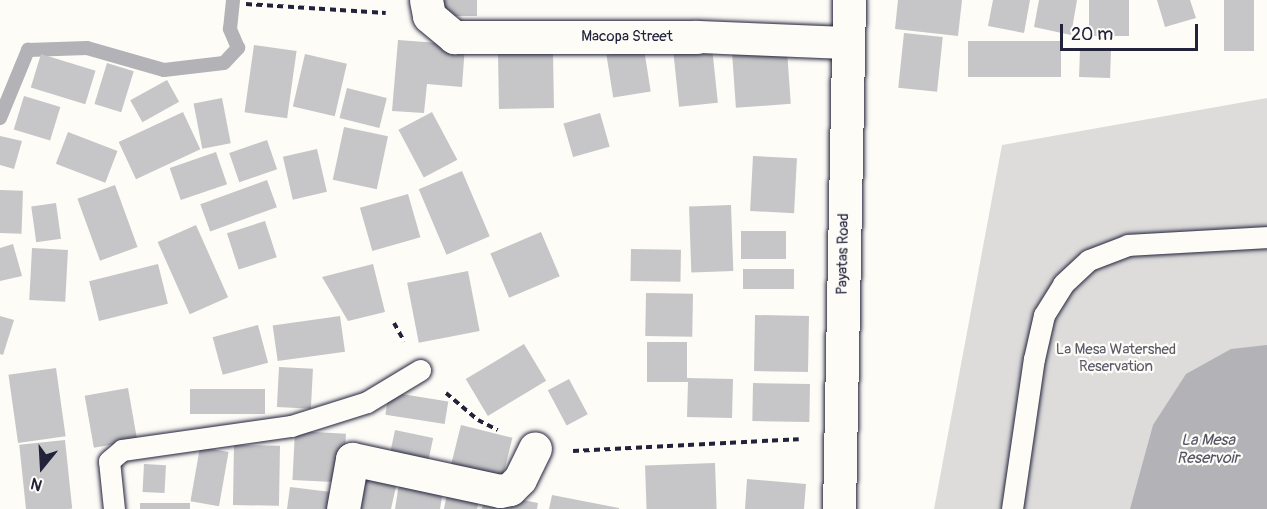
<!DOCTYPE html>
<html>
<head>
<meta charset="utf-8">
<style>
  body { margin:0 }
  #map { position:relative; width:1267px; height:509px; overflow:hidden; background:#fdfcf7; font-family:Pangolin,sans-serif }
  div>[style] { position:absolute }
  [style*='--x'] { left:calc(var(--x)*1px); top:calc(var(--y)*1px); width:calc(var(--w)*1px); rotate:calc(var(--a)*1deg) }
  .green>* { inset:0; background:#dddcdb }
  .water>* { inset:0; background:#b2b2b7 }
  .stream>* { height:14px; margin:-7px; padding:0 7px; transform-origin:7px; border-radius:7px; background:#b2b2b7 }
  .building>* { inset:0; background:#c6c6c8; transform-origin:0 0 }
  .path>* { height:4px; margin-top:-2px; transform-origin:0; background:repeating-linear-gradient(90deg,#22223b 0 6px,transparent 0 10.5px) }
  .roads { filter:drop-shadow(0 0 2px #22223b) drop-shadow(0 0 2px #22223b) }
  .service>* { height:21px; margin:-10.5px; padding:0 10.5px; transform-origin:10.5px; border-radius:10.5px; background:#fdfcf7 }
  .pedestrian>* { height:32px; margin:-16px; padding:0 16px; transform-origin:16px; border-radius:16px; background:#fdfcf7 }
  .minor>* { height:33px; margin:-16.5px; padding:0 16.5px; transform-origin:16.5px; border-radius:16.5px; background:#fdfcf7 }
  .primary>* { height:33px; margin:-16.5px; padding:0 16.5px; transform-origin:16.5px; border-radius:16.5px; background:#fdfcf7 }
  span { translate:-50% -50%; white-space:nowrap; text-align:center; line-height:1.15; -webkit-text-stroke:4.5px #fdfcf7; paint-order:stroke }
  .street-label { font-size:15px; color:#22223b }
  .park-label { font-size:15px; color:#5a5a6b }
  .water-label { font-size:16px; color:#545466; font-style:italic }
  .north { position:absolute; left:12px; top:437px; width:60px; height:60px; -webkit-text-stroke:4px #fdfcf7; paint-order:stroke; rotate:198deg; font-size:16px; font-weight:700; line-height:24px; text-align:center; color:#22223b }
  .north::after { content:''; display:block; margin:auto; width:21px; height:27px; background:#22223b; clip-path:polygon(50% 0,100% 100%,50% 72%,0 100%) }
  .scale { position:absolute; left:1060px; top:24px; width:138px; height:27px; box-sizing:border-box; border:3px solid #22223b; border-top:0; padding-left:8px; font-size:18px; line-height:21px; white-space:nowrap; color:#22223b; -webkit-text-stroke:4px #fdfcf7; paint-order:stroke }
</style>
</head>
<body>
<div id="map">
  <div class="green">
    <div style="clip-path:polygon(1267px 98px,1267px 509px,934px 509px,1002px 145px)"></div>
  </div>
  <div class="water">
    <div style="clip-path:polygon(1267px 345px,1267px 509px,1130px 509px,1153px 425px,1186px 374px,1231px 349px)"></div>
  </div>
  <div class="stream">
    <div style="--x:0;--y:118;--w:74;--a:-67.6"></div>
    <div style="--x:28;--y:50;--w:59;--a:-1.9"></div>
    <div style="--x:87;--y:48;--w:80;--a:15.9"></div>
    <div style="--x:164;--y:70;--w:60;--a:-6.7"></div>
    <div style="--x:224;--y:63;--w:21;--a:-47"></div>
    <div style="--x:238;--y:48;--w:21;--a:-113"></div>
    <div style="--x:230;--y:29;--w:29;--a:-84"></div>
  </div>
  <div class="building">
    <div style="left:430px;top:0;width:47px;height:16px"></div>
    <div style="clip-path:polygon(898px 0,962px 0,958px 36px,895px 29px)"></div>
    <div style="clip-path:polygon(993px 0,1030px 0,1024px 33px,988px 26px)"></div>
    <div style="clip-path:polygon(1039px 0,1077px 0,1071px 35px,1034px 27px)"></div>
    <div style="left:1089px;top:0;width:40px;height:36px"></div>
    <div style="clip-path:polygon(1157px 0,1190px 0,1196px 18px,1165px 27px)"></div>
    <div style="left:1224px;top:0;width:30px;height:51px"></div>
    <div style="left:904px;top:33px;width:39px;height:55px;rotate:6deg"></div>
    <div style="clip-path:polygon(398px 40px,465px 45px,462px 87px,427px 84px,424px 113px,392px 111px)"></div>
    <div style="left:968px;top:41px;width:93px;height:36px"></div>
    <div style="left:254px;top:45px;width:43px;height:68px;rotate:8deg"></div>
    <div style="left:712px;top:47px;width:56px;height:39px;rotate:84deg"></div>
    <div style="left:644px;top:49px;width:43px;height:38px;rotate:81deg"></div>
    <div style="left:787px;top:50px;width:54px;height:55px;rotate:86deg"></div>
    <div style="left:1080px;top:50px;width:31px;height:27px;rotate:2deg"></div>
    <div style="left:553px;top:53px;width:55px;height:55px;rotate:89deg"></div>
    <div style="left:41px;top:54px;width:57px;height:35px;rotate:17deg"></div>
    <div style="left:305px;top:54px;width:43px;height:54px;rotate:13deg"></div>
    <div style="left:107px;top:63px;width:28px;height:43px;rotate:17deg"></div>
    <div style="left:167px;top:80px;width:25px;height:42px;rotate:61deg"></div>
    <div style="left:347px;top:88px;width:41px;height:31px;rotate:14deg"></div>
    <div style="left:24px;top:96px;width:38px;height:35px;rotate:17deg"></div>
    <div style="left:222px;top:98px;width:46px;height:29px;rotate:79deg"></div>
    <div style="left:183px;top:112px;width:41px;height:71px;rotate:65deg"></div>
    <div style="left:432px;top:112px;width:54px;height:38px;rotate:62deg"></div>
    <div style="left:600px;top:113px;width:35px;height:38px;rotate:74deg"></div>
    <div style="left:344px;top:127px;width:45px;height:54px;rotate:12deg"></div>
    <div style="left:68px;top:132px;width:53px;height:34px;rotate:21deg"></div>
    <div style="clip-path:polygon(0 136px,22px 141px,14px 169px,0 165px)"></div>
    <div style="left:267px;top:140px;width:31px;height:40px;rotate:71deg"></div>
    <div style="left:317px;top:149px;width:44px;height:35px;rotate:77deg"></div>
    <div style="left:216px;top:152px;width:34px;height:49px;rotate:71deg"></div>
    <div style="left:753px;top:156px;width:44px;height:55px;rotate:3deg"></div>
    <div style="left:462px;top:171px;width:71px;height:47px;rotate:67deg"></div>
    <div style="left:267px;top:180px;width:29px;height:71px;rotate:70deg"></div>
    <div style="left:115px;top:185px;width:66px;height:40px;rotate:70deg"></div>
    <div style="left:0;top:190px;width:23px;height:43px;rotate:2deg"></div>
    <div style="left:408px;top:194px;width:45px;height:50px;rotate:74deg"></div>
    <div style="left:56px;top:203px;width:36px;height:25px;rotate:82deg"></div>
    <div style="left:731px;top:205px;width:66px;height:42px;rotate:88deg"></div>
    <div style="left:265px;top:221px;width:38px;height:40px;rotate:72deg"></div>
    <div style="left:196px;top:225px;width:79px;height:42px;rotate:66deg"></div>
    <div style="left:741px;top:231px;width:45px;height:28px"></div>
    <div style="left:541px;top:232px;width:48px;height:55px;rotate:67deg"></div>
    <div style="clip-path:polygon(13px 244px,22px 276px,0 281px,0 248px)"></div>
    <div style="left:32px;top:248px;width:36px;height:52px;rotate:3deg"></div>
    <div style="left:631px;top:249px;width:50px;height:32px;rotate:1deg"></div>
    <div style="left:158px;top:264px;width:41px;height:71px;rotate:76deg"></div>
    <div style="clip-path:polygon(373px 264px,385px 312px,348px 321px,322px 277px)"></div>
    <div style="left:743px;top:269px;width:51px;height:20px"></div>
    <div style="left:468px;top:271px;width:61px;height:62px;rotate:79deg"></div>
    <div style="left:646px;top:293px;width:47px;height:43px;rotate:1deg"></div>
    <div style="left:755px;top:315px;width:54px;height:56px;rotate:1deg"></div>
    <div style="clip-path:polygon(0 316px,14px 320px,3px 355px,0 354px)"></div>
    <div style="left:340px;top:316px;width:36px;height:68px;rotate:82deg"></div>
    <div style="left:258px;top:325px;width:39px;height:47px;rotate:75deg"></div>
    <div style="clip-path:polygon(647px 342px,687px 342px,687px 378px,733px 379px,732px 418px,687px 417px,688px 382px,647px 382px)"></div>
    <div style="left:524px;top:344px;width:43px;height:68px;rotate:59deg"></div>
    <div style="left:279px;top:367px;width:34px;height:40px;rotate:3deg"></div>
    <div style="left:56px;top:368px;width:69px;height:48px;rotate:82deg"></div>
    <div style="left:569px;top:379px;width:40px;height:24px;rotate:62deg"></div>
    <div style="left:753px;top:383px;width:57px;height:38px;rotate:1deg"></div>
    <div style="left:128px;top:388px;width:53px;height:44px;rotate:80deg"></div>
    <div style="left:190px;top:389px;width:75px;height:25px"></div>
    <div style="left:389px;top:392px;width:60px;height:23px;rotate:9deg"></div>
    <div style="left:461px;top:425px;width:53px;height:44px;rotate:14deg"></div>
    <div style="left:395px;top:430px;width:39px;height:22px;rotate:12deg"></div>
    <div style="left:295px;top:431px;width:51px;height:49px;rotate:3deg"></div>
    <div style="left:65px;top:440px;width:69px;height:46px;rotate:84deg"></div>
    <div style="left:234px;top:445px;width:46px;height:60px;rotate:1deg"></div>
    <div style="left:200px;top:447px;width:29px;height:55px;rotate:10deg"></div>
    <div style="left:715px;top:463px;width:46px;height:70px;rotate:88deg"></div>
    <div style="left:144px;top:464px;width:22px;height:28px;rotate:3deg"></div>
    <div style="clip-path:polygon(358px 464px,399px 473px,391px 509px,348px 509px)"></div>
    <div style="clip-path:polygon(400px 477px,444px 485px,440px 509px,395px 509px)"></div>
    <div style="clip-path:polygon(747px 479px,806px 484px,804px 509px,745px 509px)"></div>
    <div style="clip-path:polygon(449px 483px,481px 490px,477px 509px,444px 509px)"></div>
    <div style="clip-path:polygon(290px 487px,339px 493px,337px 509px,287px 509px)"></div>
    <div style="clip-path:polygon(485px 493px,538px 503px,537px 509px,482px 509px)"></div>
    <div style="clip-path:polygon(552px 495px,619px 508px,619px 509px,549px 509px)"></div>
    <div style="left:140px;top:503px;width:50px;height:6px"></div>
  </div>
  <div class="path">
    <div style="--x:246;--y:4;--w:140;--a:3.7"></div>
    <div style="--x:394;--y:323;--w:21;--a:61"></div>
    <div style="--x:446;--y:393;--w:42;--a:40.2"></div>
    <div style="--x:478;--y:420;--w:22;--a:27"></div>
    <div style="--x:573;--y:451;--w:226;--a:-3"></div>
  </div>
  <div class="roads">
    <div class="service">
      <div style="--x:114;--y:509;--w:48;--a:-95.9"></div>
      <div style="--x:109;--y:461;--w:17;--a:-40"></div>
      <div style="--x:122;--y:450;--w:171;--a:-8.1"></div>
      <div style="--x:291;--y:426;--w:80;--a:-17.5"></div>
      <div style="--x:367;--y:402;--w:62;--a:-31.1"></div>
      <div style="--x:1012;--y:509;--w:152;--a:-81.7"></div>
      <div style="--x:1034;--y:359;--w:45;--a:-77.2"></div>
      <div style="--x:1044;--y:315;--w:36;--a:-58"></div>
      <div style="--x:1063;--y:284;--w:35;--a:-43"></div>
      <div style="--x:1089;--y:260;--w:42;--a:-21"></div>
      <div style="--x:1128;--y:245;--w:139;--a:-3.3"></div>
    </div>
    <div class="pedestrian">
      <div style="--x:697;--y:37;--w:151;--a:2.3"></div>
    </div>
    <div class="minor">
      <div style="--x:426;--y:0;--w:16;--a:79"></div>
      <div style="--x:429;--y:16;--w:33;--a:40"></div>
      <div style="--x:454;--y:37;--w:243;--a:0"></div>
      <div style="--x:343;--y:509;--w:51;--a:-79.8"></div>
      <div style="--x:352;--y:459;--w:151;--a:12.2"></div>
      <div style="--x:500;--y:491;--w:10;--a:-11"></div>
      <div style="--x:510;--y:489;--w:14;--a:-45"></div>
      <div style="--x:520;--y:479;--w:34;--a:-64"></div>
    </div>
    <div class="primary">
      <div style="--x:839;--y:509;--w:509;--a:-88.87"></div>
    </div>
  </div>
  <div class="street-label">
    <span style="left:627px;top:37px">Macopa Street</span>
    <span style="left:843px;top:254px;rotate:-89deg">Payatas Road</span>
  </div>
  <div class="park-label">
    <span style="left:1116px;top:358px">La Mesa Watershed<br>Reservation</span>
  </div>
  <div class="water-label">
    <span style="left:1208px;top:449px">La Mesa<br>Reservoir</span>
  </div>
  <div class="north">N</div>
  <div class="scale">20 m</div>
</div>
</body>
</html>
